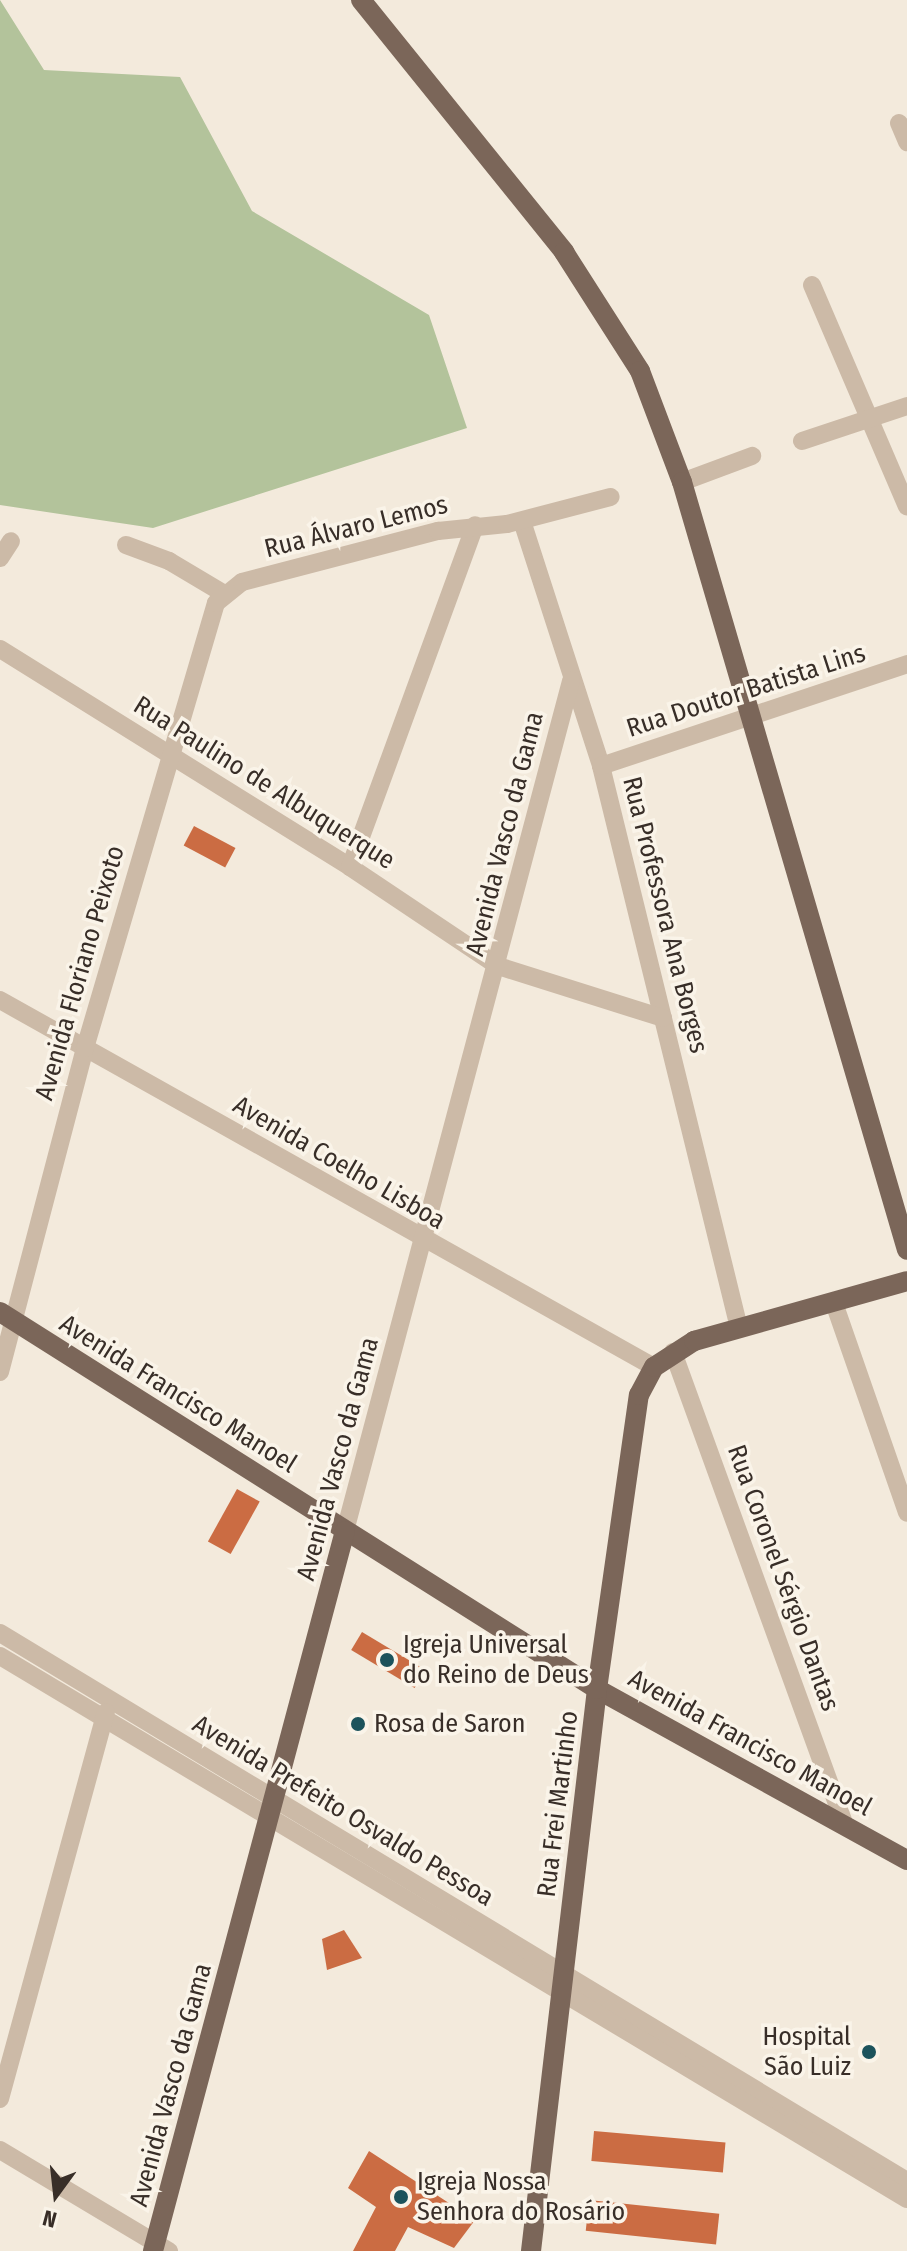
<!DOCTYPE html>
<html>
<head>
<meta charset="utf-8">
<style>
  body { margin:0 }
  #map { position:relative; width:907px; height:2251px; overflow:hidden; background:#f3eadc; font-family:"Fira Sans Condensed",sans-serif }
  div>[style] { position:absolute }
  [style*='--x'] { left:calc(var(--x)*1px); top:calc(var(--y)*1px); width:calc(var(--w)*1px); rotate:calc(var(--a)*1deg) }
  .green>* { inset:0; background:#b3c39b }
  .building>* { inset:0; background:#cb6c43; transform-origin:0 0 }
  .minor>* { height:18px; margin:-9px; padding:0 9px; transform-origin:9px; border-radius:9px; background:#ccbaa7 }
  .major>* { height:20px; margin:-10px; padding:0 10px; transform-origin:10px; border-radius:10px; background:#7b6659 }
  .dots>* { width:22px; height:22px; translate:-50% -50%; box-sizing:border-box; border:4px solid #faf4e9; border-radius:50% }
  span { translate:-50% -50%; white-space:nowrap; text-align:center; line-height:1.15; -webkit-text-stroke:7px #faf4e9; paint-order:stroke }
  .street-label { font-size:26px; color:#382e28 }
  .poi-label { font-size:26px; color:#382e28 }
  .left { translate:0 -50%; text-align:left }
  .right { translate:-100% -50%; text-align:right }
  .north { position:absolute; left:16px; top:2155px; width:80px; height:80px; -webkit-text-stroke:6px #faf4e9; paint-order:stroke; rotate:195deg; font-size:22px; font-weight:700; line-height:32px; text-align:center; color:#382e28 }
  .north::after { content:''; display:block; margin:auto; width:28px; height:36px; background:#382e28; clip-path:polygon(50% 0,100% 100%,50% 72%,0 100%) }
</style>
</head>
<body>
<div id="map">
  <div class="green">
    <div style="clip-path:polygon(0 0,44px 70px,180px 77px,252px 211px,429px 315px,467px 428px,153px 528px,0 505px)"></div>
  </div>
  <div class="building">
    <div style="left:194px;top:826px;width:47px;height:22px;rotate:28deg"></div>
    <div style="left:237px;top:1489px;width:26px;height:60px;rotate:29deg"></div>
    <div style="left:362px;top:1632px;width:74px;height:21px;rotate:31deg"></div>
    <div style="clip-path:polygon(344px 1930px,362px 1958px,327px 1970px,322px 1939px)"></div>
    <div style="left:594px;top:2131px;width:132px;height:30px;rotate:5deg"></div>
    <div style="clip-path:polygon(369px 2151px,475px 2220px,454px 2248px,408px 2227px,395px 2251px,353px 2251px,376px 2207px,348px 2188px)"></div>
    <div style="left:589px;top:2200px;width:131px;height:31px;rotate:6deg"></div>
  </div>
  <div class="minor">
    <div style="--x:899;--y:123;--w:21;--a:67"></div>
    <div style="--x:812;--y:285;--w:241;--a:66.8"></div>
    <div style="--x:802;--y:441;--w:111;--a:-18.4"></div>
    <div style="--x:682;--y:482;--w:75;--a:-20.4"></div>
    <div style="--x:522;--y:521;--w:257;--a:72.1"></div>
    <div style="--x:601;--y:766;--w:579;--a:76.2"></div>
    <div style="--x:126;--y:545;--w:46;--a:20.4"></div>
    <div style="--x:169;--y:561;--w:63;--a:30.7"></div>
    <div style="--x:0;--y:558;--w:20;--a:-57"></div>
    <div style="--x:0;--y:649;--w:412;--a:31.9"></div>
    <div style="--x:350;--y:867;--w:178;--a:33.8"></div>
    <div style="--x:498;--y:966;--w:173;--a:17.5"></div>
    <div style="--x:601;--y:766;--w:323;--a:-18.4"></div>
    <div style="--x:350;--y:867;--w:364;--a:-69.9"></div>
    <div style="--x:0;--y:1000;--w:750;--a:29.3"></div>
    <div style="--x:834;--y:1303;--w:222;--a:70.8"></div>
    <div style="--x:673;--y:1352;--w:501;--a:70.05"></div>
    <div style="--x:0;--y:1372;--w:335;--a:-75.3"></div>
    <div style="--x:85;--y:1048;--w:464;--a:-73.6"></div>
    <div style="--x:216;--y:603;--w:33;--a:-39"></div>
    <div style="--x:242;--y:582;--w:203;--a:-14.6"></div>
    <div style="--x:438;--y:531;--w:69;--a:-5.8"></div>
    <div style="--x:507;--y:524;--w:107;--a:-14.6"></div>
    <div style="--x:345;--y:1531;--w:880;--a:-75.11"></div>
    <div style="--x:0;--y:1633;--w:1060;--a:31.14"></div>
    <div style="--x:0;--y:1656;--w:1057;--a:30.91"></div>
    <div style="--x:0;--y:2099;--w:401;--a:-74.7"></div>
    <div style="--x:0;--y:2150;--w:197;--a:30.9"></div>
  </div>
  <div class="major">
    <div style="--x:361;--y:0;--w:324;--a:51.1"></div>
    <div style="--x:564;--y:252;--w:141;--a:57.4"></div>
    <div style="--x:640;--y:371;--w:119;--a:69.3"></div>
    <div style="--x:682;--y:482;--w:800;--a:73.67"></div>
    <div style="--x:0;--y:1312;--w:706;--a:32.27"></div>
    <div style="--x:597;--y:1689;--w:354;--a:28.9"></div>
    <div style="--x:153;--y:2251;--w:745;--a:-75.07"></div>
    <div style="--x:531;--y:2251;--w:566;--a:-83.3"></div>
    <div style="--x:597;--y:1689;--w:297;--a:-81.9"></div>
    <div style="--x:639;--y:1395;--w:32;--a:-62"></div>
    <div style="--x:654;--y:1367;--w:48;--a:-33"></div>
    <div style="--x:694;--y:1341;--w:221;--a:-15.7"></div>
  </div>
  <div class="dots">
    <div style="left:387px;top:1660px;background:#1c535c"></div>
    <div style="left:358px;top:1724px;background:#1c535c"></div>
    <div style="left:869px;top:2052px;background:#1c535c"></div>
    <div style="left:401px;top:2197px;background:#1c535c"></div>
  </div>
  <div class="street-label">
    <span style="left:356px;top:527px;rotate:-14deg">Rua Álvaro Lemos</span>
    <span style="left:746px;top:691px;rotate:-18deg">Rua Doutor Batista Lins</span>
    <span style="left:264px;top:783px;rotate:32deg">Rua Paulino de Albuquerque</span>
    <span style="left:505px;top:834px;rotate:-76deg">Avenida Vasco da Gama</span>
    <span style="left:665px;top:915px;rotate:76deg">Rua Professora Ana Borges</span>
    <span style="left:80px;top:973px;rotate:-74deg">Avenida Floriano Peixoto</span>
    <span style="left:339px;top:1163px;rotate:30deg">Avenida Coelho Lisboa</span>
    <span style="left:178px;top:1394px;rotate:32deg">Avenida Francisco Manoel</span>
    <span style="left:338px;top:1459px;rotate:-75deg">Avenida Vasco da Gama</span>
    <span style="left:783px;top:1578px;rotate:70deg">Rua Coronel Sérgio Dantas</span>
    <span style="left:750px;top:1743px;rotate:29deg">Avenida Francisco Manoel</span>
    <span style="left:558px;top:1804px;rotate:-83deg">Rua Frei Martinho</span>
    <span style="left:343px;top:1811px;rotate:31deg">Avenida Prefeito Osvaldo Pessoa</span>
    <span style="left:171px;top:2085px;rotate:-75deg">Avenida Vasco da Gama</span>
  </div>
  <div class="poi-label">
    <span class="left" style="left:403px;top:1660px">Igreja Universal<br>do Reino de Deus</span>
    <span class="left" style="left:374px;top:1724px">Rosa de Saron</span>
    <span class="right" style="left:851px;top:2052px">Hospital<br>São Luiz</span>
    <span class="left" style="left:417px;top:2197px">Igreja Nossa<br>Senhora do Rosário</span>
  </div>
  <div class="north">N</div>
</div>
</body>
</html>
